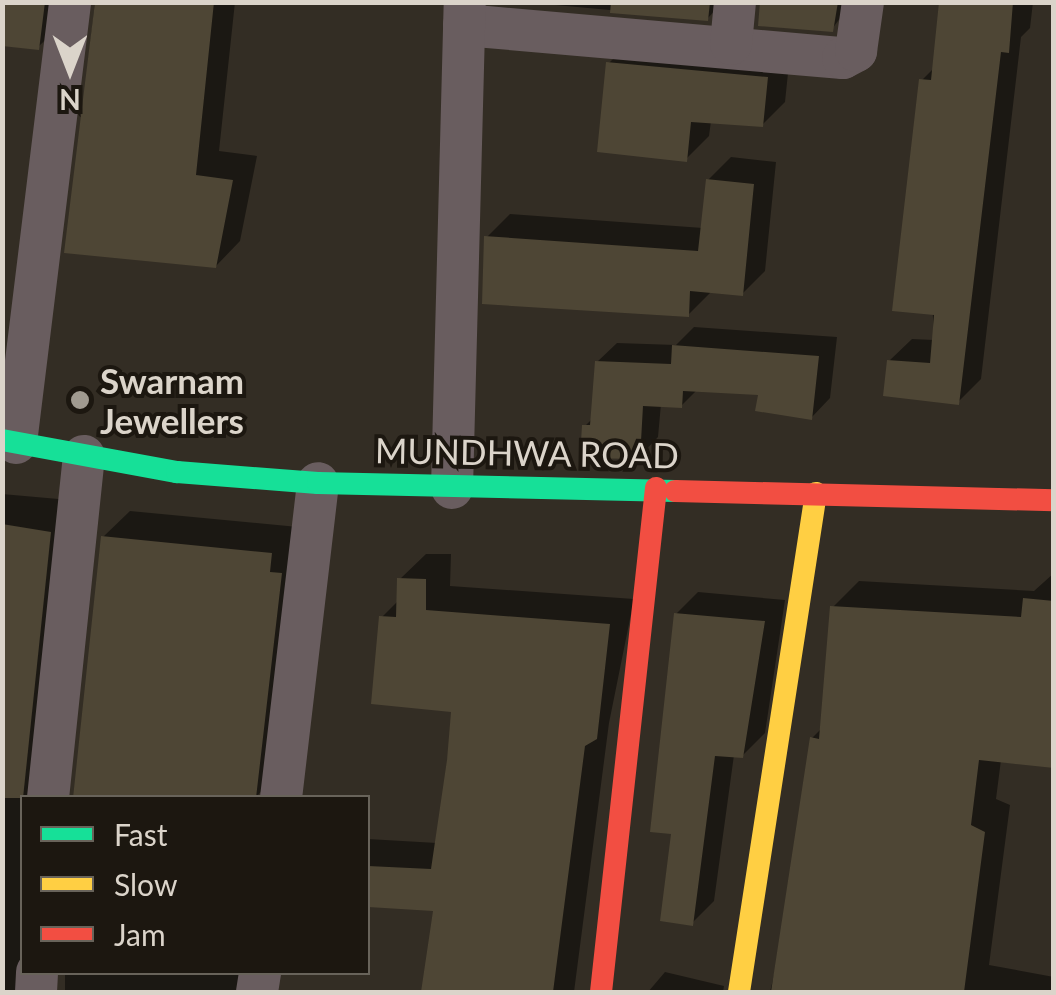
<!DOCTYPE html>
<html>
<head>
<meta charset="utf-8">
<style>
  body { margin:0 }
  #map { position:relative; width:1056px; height:995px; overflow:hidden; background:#332d24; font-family:Lato,sans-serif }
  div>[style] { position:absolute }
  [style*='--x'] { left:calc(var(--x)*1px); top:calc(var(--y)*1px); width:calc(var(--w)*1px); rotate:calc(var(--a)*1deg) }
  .shadow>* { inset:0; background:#0007; transform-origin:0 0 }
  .building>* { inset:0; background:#4e4635 }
  .street>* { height:42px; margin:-21px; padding:0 21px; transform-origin:21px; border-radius:21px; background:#695d5f }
  .fast>* { height:22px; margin:-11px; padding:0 11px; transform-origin:11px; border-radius:11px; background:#16e098 }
  .slow>* { height:22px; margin:-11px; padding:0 11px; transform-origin:11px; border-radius:11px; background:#ffcf43 }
  .jam>* { height:22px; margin:-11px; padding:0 11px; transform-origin:11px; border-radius:11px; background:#f24e42 }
  .dots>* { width:28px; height:28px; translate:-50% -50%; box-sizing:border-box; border:5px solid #1c1710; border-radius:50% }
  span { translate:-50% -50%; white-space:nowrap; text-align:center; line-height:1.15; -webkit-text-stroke:8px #1c1710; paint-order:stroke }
  .poi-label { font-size:35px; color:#dbd4ca; font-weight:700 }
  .left { translate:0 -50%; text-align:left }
  .street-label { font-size:35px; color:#dbd4ca }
  .frame { position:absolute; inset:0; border:5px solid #dbd4ca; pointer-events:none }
  .legend { position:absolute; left:20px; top:795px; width:350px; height:180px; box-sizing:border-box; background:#1c1710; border:2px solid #68635a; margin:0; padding:12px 18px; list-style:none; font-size:30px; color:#dbd4ca }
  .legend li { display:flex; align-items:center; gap:20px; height:50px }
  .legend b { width:50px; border:2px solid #68635a }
  .north { position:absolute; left:20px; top:20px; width:100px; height:100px; -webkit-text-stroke:8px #1c1710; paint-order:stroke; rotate:180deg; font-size:28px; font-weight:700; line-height:40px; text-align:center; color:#dbd4ca }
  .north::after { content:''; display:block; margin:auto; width:35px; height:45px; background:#dbd4ca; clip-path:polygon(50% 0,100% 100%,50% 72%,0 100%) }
</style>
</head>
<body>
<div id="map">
  <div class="shadow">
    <div style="clip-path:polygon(2px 2px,66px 2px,63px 23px,38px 47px)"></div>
    <div style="clip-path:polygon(95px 2px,235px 2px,219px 151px,257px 156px,240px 241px,216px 266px,67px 251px)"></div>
    <div style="clip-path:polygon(523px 2px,723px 2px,707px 19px)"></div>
    <div style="clip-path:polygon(760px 2px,852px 2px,832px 29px)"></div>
    <div style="clip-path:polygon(944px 2px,1033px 2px,1030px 28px,1021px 37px,981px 379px,958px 402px,889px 361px,912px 339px,934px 340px,922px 80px,935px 67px)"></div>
    <div style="clip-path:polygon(631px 41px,790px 54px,785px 102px,762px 125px,711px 121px,709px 136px,686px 159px,608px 64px)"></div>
    <div style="clip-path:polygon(731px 157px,776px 162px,765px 271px,742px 294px,712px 291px,688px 315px,487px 237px,510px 214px,703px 228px,708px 180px)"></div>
    <div style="clip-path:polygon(694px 327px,837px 337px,830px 398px,811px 418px,760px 393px,697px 390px,681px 406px,661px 404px,658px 437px,639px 457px,585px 426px,594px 417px,597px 362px,617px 343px,676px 345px)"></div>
    <div style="clip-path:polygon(2px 494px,81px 501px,53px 798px,22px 798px,22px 972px,34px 992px,2px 992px)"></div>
    <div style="clip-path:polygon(130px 511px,298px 527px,281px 771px,255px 798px,103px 537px)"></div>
    <div style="clip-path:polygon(426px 554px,451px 554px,450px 586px,634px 599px,609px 723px,574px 992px,424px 992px,436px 909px,368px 905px,368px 839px,437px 843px,454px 709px,382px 617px,399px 600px,400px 579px)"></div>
    <div style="clip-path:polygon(1054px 573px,1054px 766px,1001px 760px,996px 799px,1010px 805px,989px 965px,1054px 977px,1054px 992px,770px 992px,794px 890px,812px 738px,822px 728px,833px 607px,859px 581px,1034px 591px)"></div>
    <div style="clip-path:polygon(698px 592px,785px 600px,765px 733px,742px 756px,734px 755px,714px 901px,692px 923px,676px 614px)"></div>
    <div style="left:65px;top:972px;width:195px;height:20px"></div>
    <div style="clip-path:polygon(665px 972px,724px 986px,723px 992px,648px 992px)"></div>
  </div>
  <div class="building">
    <div style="clip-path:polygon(2px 2px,45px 2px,39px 50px,2px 46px)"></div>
    <div style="clip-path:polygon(95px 2px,214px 2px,196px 175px,233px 180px,216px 268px,64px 253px)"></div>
    <div style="clip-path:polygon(611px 2px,710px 2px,708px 21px,610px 13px)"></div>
    <div style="clip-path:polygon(760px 2px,838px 2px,833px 32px,758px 26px)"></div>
    <div style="clip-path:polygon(939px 2px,1013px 2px,1009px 53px,1001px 52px,959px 405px,883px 396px,887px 360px,930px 363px,934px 315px,892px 311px,919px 79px,931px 80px)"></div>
    <div style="clip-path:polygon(606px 62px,768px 77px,763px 127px,691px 122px,687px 162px,597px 152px)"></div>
    <div style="clip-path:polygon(706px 179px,754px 184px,743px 296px,690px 291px,689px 317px,482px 304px,484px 236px,698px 251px)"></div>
    <div style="clip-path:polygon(672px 345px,819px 356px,812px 420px,755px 411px,758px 395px,683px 391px,682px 408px,643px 406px,640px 459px,580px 458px,582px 425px,590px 425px,595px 361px,671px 364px)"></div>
    <div style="clip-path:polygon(2px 524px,51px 532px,23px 798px,2px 798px)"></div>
    <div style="clip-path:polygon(101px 536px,272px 553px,270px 572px,282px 573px,256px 798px,73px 798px)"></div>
    <div style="clip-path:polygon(397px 578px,426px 579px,426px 610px,610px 624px,597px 739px,585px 746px,553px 992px,421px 992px,433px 911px,368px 907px,368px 866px,431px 869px,447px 760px,451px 712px,371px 704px,379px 616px,396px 617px)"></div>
    <div style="clip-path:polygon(1023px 598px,1054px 601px,1054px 768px,979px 760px,971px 825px,985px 832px,964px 992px,771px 992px,810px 737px,819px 739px,830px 606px,1021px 617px)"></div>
    <div style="clip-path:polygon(674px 613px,765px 621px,743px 758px,715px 756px,693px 926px,660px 921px,671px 834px,650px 832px)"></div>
  </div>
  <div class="street">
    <div style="--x:464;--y:25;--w:380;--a:5"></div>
    <div style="--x:843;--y:58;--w:15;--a:-28"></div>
    <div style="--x:856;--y:51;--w:49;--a:-81.9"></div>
    <div style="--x:731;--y:44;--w:42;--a:-84.6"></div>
    <div style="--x:16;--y:443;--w:444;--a:-83"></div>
    <div style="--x:452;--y:488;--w:486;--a:-88.5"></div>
    <div style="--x:48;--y:798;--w:344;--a:-84"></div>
    <div style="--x:281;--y:798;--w:317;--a:-83.3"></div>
    <div style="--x:36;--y:992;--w:20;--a:-87"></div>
    <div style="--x:257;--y:992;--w:20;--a:-81"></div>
  </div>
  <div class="fast">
    <div style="--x:2;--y:440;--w:178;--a:10.4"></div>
    <div style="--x:177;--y:472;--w:141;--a:4.5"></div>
    <div style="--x:318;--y:483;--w:357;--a:1.3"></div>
  </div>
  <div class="slow">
    <div style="--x:739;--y:992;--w:505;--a:-81.23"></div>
  </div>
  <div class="jam">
    <div style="--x:675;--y:491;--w:379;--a:1.4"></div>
    <div style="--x:601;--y:992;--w:507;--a:-83.77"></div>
  </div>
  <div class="dots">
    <div style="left:80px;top:400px;background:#a09a90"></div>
  </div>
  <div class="poi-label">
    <span class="left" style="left:100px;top:400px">Swarnam<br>Jewellers</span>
  </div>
  <div class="street-label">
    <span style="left:527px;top:452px;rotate:1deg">MUNDHWA ROAD</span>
  </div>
  <div class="frame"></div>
  <ul class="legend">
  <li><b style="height:12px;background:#16e098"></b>Fast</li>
  <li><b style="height:12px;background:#ffcf43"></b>Slow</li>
  <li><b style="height:12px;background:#f24e42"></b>Jam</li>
  </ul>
  <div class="north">N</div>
</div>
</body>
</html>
